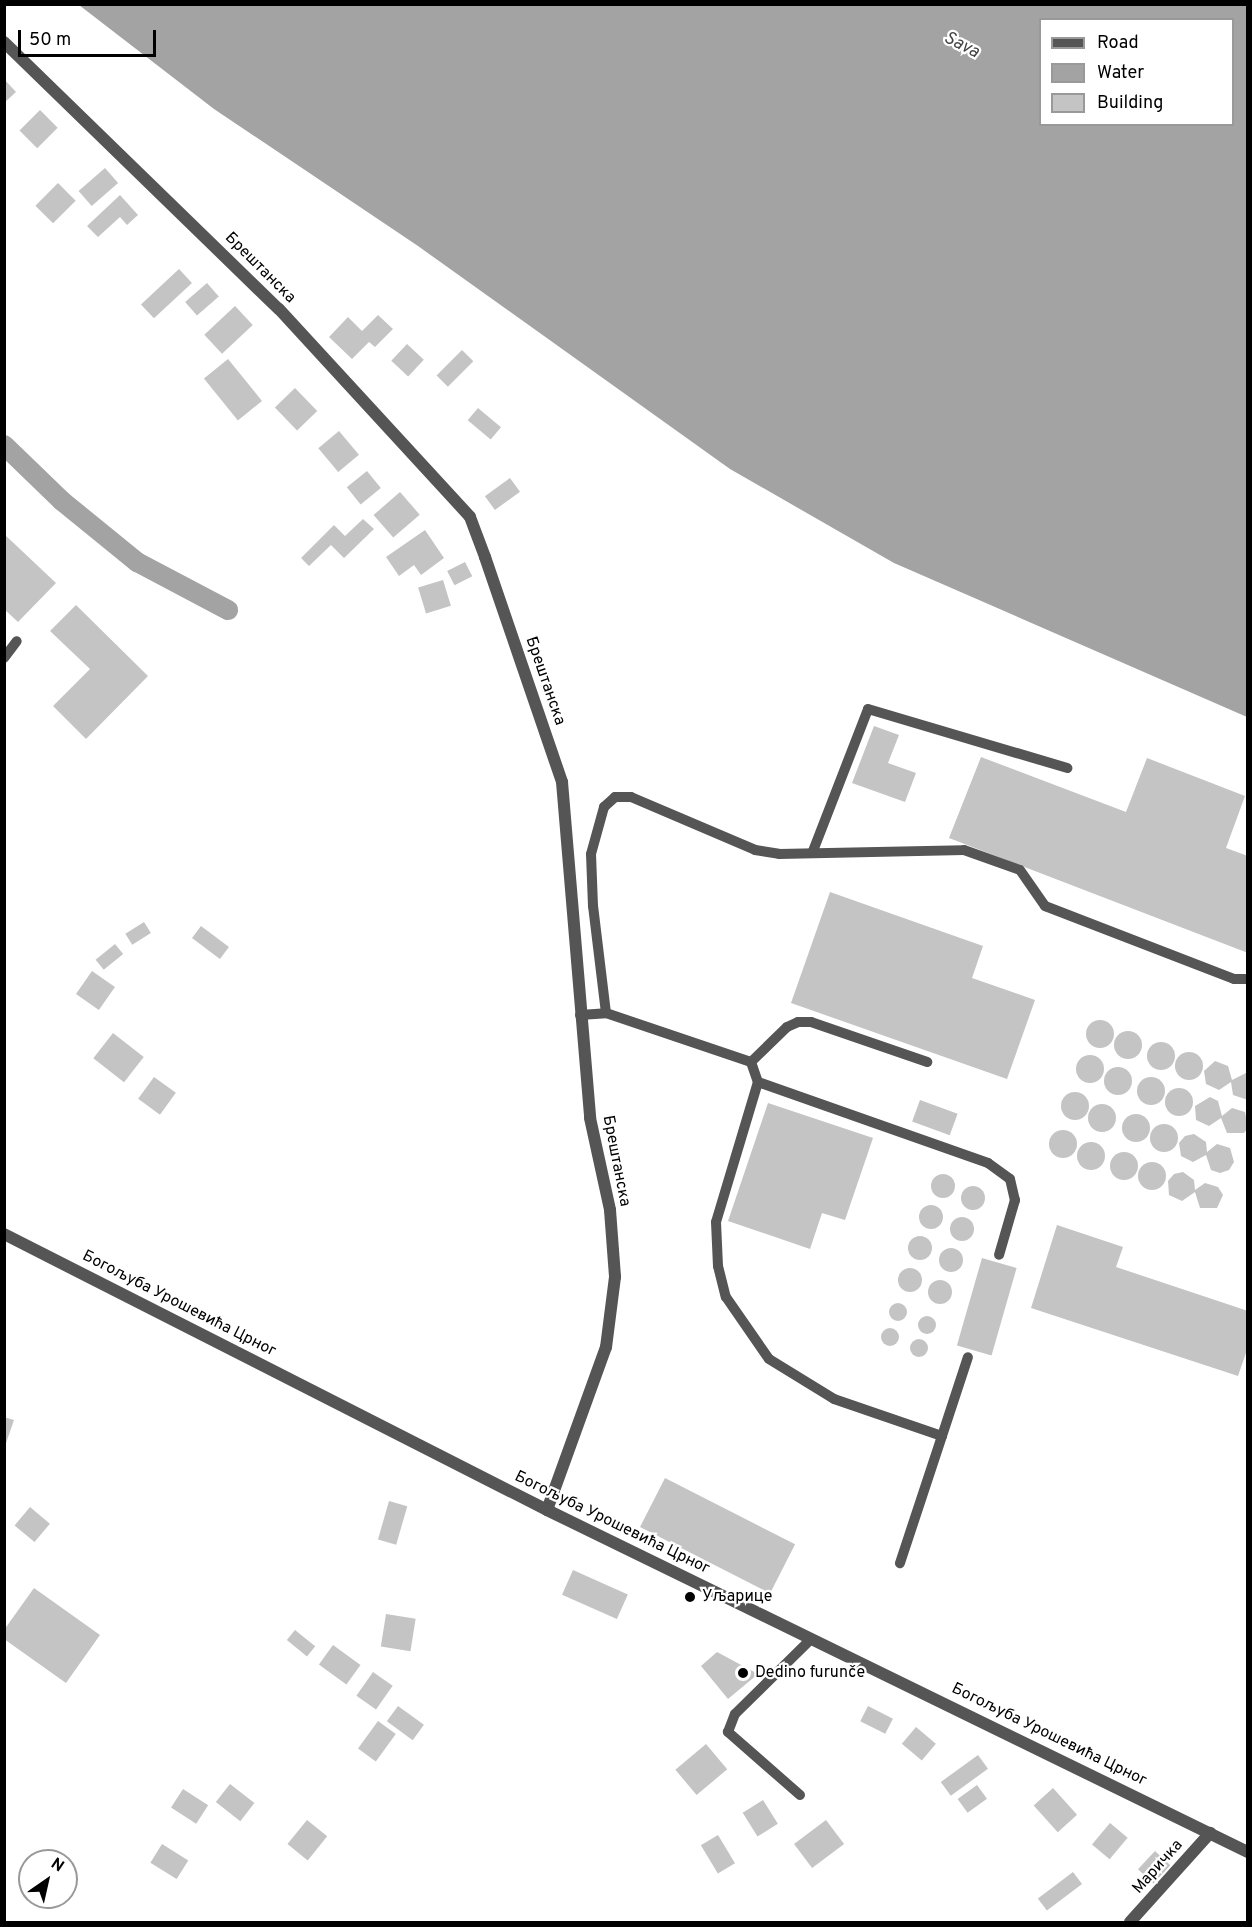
<!DOCTYPE html>
<html>
<head>
<meta charset="utf-8">
<style>
  body { margin:0 }
  #map { position:relative; width:1252px; height:1927px; overflow:hidden; background:#fff; font-family:Overpass,sans-serif }
  div>[style] { position:absolute }
  [style*='--x'] { left:calc(var(--x)*1px); top:calc(var(--y)*1px); width:calc(var(--w)*1px); rotate:calc(var(--a)*1deg) }
  .water>* { inset:0; background:#a3a3a3 }
  .canal>* { height:20px; margin:-10px; padding:0 10px; transform-origin:10px; border-radius:10px; background:#a3a3a3 }
  .building>* { inset:0; background:#c4c4c4; transform-origin:0 0 }
  .round { border-radius:50% }
  .service>* { height:10px; margin:-5px; padding:0 5px; transform-origin:5px; border-radius:5px; background:#555 }
  .minor>* { height:12px; margin:-6px; padding:0 6px; transform-origin:6px; border-radius:6px; background:#555 }
  .tertiary>* { height:12px; margin:-6px; padding:0 6px; transform-origin:6px; border-radius:6px; background:#555 }
  .dots>* { width:16px; height:16px; translate:-50% -50%; box-sizing:border-box; border:3px solid #fff; border-radius:50% }
  span { translate:-50% -50%; white-space:nowrap; text-align:center; line-height:1.15; -webkit-text-stroke:4.5px #fff; paint-order:stroke }
  .street-label { font-size:16px; color:#000 }
  .poi-label { font-size:16px; color:#000 }
  .left { translate:0 -50%; text-align:left }
  .water-label { font-size:18px; color:#444; font-style:italic }
  .frame { position:absolute; inset:0; border:6px solid #000; pointer-events:none }
  .legend { position:absolute; left:1039px; top:18px; width:195px; height:108px; box-sizing:border-box; background:#fff; border:2px solid #999; margin:0; padding:8px 10px; list-style:none; font-size:18px; color:#000 }
  .legend li { display:flex; align-items:center; gap:12px; height:30px }
  .legend b { width:30px; border:2px solid #999 }
  .north { position:absolute; left:18px; top:1849px; width:60px; height:60px; box-sizing:border-box; background:#fff; border:2px solid #999; border-radius:50%; rotate:34deg; font-size:16px; font-weight:700; line-height:24px; text-align:center; color:#000 }
  .north::after { content:''; display:block; margin:auto; width:21px; height:27px; background:#000; clip-path:polygon(50% 0,100% 100%,50% 72%,0 100%) }
  .scale { position:absolute; left:18px; top:30px; width:138px; height:27px; box-sizing:border-box; border:3px solid #000; border-top:0; padding-left:8px; font-size:18px; line-height:21px; white-space:nowrap; color:#000; -webkit-text-stroke:4px #fff; paint-order:stroke }
</style>
</head>
<body>
<div id="map">
  <div class="water">
    <div style="clip-path:polygon(evenodd,79px 5px,1247px 5px,1247px 717px,894px 563px,730px 469px,418px 246px,214px 109px,79px 5px,1040px 20px,1232px 20px,1232px 124px,1040px 124px,1040px 20px)"></div>
  </div>
  <div class="canal">
    <div style="--x:4;--y:445;--w:81;--a:44"></div>
    <div style="--x:62;--y:501;--w:97;--a:39.1"></div>
    <div style="--x:137;--y:562;--w:103;--a:27.8"></div>
  </div>
  <div class="building">
    <div style="clip-path:polygon(4px 79px,16px 92px,4px 103px)"></div>
    <div style="left:40px;top:110px;width:25px;height:29px;rotate:45deg"></div>
    <div style="left:105px;top:168px;width:20px;height:35px;rotate:49deg"></div>
    <div style="left:58px;top:183px;width:25px;height:32px;rotate:45deg"></div>
    <div style="clip-path:polygon(120px 195px,138px 215px,127px 225px,120px 217px,98px 237px,87px 226px)"></div>
    <div style="left:179px;top:269px;width:19px;height:52px;rotate:47deg"></div>
    <div style="left:207px;top:283px;width:18px;height:29px;rotate:49deg"></div>
    <div style="left:235px;top:306px;width:26px;height:42px;rotate:47deg"></div>
    <div style="clip-path:polygon(378px 315px,393px 329px,375px 347px,369px 342px,352px 359px,329px 337px,348px 317px,362px 331px)"></div>
    <div style="left:407px;top:344px;width:23px;height:23px;rotate:43deg"></div>
    <div style="left:462px;top:350px;width:16px;height:36px;rotate:45deg"></div>
    <div style="left:228px;top:359px;width:54px;height:31px;rotate:51deg"></div>
    <div style="left:295px;top:388px;width:32px;height:28px;rotate:46deg"></div>
    <div style="left:478px;top:408px;width:30px;height:16px;rotate:40deg"></div>
    <div style="left:339px;top:431px;width:31px;height:27px;rotate:50deg"></div>
    <div style="left:367px;top:471px;width:22px;height:26px;rotate:51deg"></div>
    <div style="left:510px;top:478px;width:17px;height:31px;rotate:54deg"></div>
    <div style="left:400px;top:492px;width:30px;height:35px;rotate:49deg"></div>
    <div style="clip-path:polygon(363px 519px,374px 529px,344px 558px,331px 545px,309px 566px,301px 558px,334px 525px,345px 536px)"></div>
    <div style="clip-path:polygon(425px 530px,444px 558px,421px 575px,414px 565px,399px 576px,386px 557px)"></div>
    <div style="clip-path:polygon(4px 534px,56px 583px,18px 622px,4px 609px)"></div>
    <div style="left:465px;top:562px;width:16px;height:20px;rotate:63deg"></div>
    <div style="left:443px;top:580px;width:27px;height:26px;rotate:73deg"></div>
    <div style="clip-path:polygon(76px 605px,148px 676px,86px 739px,53px 706px,90px 669px,50px 631px)"></div>
    <div style="clip-path:polygon(874px 726px,899px 735px,888px 763px,916px 773px,905px 802px,852px 783px)"></div>
    <div style="clip-path:polygon(981px 757px,1126px 812px,1147px 758px,1245px 796px,1226px 848px,1248px 856px,1248px 953px,949px 838px)"></div>
    <div style="clip-path:polygon(830px 892px,983px 946px,972px 978px,1035px 1000px,1007px 1079px,791px 1003px)"></div>
    <div style="left:144px;top:922px;width:13px;height:22px;rotate:58deg"></div>
    <div style="left:201px;top:926px;width:35px;height:15px;rotate:37deg"></div>
    <div style="left:115px;top:944px;width:13px;height:25px;rotate:51deg"></div>
    <div style="left:92px;top:971px;width:28px;height:28px;rotate:35deg"></div>
    <div class="round" style="left:1086px;top:1020px;width:28px;height:28px"></div>
    <div class="round" style="left:1114px;top:1031px;width:28px;height:28px"></div>
    <div style="left:113px;top:1033px;width:39px;height:32px;rotate:38deg"></div>
    <div class="round" style="left:1147px;top:1042px;width:28px;height:28px"></div>
    <div class="round" style="left:1175px;top:1052px;width:28px;height:28px"></div>
    <div class="round" style="left:1076px;top:1055px;width:28px;height:28px"></div>
    <div style="clip-path:polygon(1215px 1061px,1228px 1066px,1232px 1080px,1248px 1072px,1248px 1100px,1233px 1095px,1231px 1082px,1219px 1090px,1206px 1084px,1204px 1071px)"></div>
    <div class="round" style="left:1104px;top:1067px;width:28px;height:28px"></div>
    <div class="round" style="left:1137px;top:1077px;width:28px;height:28px"></div>
    <div style="left:154px;top:1077px;width:27px;height:27px;rotate:36deg"></div>
    <div class="round" style="left:1165px;top:1088px;width:28px;height:28px"></div>
    <div class="round" style="left:1061px;top:1092px;width:28px;height:28px"></div>
    <div style="clip-path:polygon(1210px 1097px,1218px 1101px,1222px 1116px,1232px 1108px,1245px 1112px,1248px 1128px,1244px 1133px,1227px 1133px,1221px 1118px,1209px 1126px,1196px 1120px,1195px 1106px)"></div>
    <div style="left:920px;top:1100px;width:40px;height:23px;rotate:20deg"></div>
    <div style="clip-path:polygon(768px 1103px,873px 1138px,845px 1220px,822px 1213px,810px 1249px,728px 1221px)"></div>
    <div class="round" style="left:1088px;top:1104px;width:28px;height:28px"></div>
    <div class="round" style="left:1122px;top:1114px;width:28px;height:28px"></div>
    <div class="round" style="left:1150px;top:1124px;width:28px;height:28px"></div>
    <div class="round" style="left:1049px;top:1130px;width:28px;height:28px"></div>
    <div style="clip-path:polygon(1194px 1134px,1206px 1142px,1207px 1152px,1217px 1144px,1230px 1148px,1234px 1162px,1229px 1170px,1220px 1173px,1211px 1170px,1206px 1155px,1193px 1162px,1181px 1156px,1179px 1143px,1185px 1136px)"></div>
    <div class="round" style="left:1077px;top:1142px;width:28px;height:28px"></div>
    <div class="round" style="left:1110px;top:1152px;width:28px;height:28px"></div>
    <div class="round" style="left:1138px;top:1162px;width:28px;height:28px"></div>
    <div style="clip-path:polygon(1183px 1172px,1194px 1180px,1195px 1190px,1205px 1183px,1218px 1187px,1223px 1195px,1217px 1208px,1200px 1208px,1195px 1192px,1182px 1201px,1169px 1195px,1168px 1181px,1174px 1174px)"></div>
    <div class="round" style="left:931px;top:1174px;width:24px;height:24px"></div>
    <div class="round" style="left:961px;top:1186px;width:24px;height:24px"></div>
    <div class="round" style="left:919px;top:1205px;width:24px;height:24px"></div>
    <div class="round" style="left:950px;top:1217px;width:24px;height:24px"></div>
    <div style="clip-path:polygon(1057px 1225px,1123px 1247px,1116px 1267px,1248px 1311px,1248px 1347px,1238px 1376px,1031px 1308px)"></div>
    <div class="round" style="left:908px;top:1236px;width:24px;height:24px"></div>
    <div class="round" style="left:939px;top:1248px;width:24px;height:24px"></div>
    <div style="left:982px;top:1258px;width:36px;height:91px;rotate:16deg"></div>
    <div class="round" style="left:898px;top:1268px;width:24px;height:24px"></div>
    <div class="round" style="left:928px;top:1280px;width:24px;height:24px"></div>
    <div class="round" style="left:889px;top:1303px;width:18px;height:18px"></div>
    <div class="round" style="left:918px;top:1316px;width:18px;height:18px"></div>
    <div class="round" style="left:881px;top:1328px;width:18px;height:18px"></div>
    <div class="round" style="left:910px;top:1339px;width:18px;height:18px"></div>
    <div style="clip-path:polygon(4px 1417px,14px 1420px,5px 1446px,4px 1446px)"></div>
    <div style="left:665px;top:1478px;width:146px;height:55px;rotate:27deg"></div>
    <div style="left:389px;top:1501px;width:19px;height:40px;rotate:16deg"></div>
    <div style="left:30px;top:1507px;width:26px;height:24px;rotate:40deg"></div>
    <div style="left:573px;top:1570px;width:60px;height:27px;rotate:24deg"></div>
    <div style="clip-path:polygon(34px 1588px,100px 1635px,66px 1683px,4px 1639px,4px 1630px)"></div>
    <div style="left:386px;top:1614px;width:30px;height:33px;rotate:9deg"></div>
    <div style="left:295px;top:1630px;width:26px;height:13px;rotate:39deg"></div>
    <div style="left:333px;top:1645px;width:34px;height:24px;rotate:36deg"></div>
    <div style="clip-path:polygon(717px 1652px,758px 1674px,728px 1699px,701px 1666px)"></div>
    <div style="left:373px;top:1672px;width:24px;height:29px;rotate:35deg"></div>
    <div style="left:398px;top:1706px;width:32px;height:19px;rotate:36deg"></div>
    <div style="left:868px;top:1706px;width:28px;height:17px;rotate:27deg"></div>
    <div style="left:378px;top:1721px;width:22px;height:34px;rotate:36deg"></div>
    <div style="left:916px;top:1727px;width:26px;height:22px;rotate:40deg"></div>
    <div style="left:706px;top:1744px;width:33px;height:40px;rotate:50deg"></div>
    <div style="left:978px;top:1755px;width:17px;height:46px;rotate:54deg"></div>
    <div style="left:230px;top:1784px;width:31px;height:23px;rotate:38deg"></div>
    <div style="left:977px;top:1785px;width:17px;height:24px;rotate:54deg"></div>
    <div style="left:1053px;top:1788px;width:36px;height:26px;rotate:48deg"></div>
    <div style="left:183px;top:1789px;width:30px;height:22px;rotate:33deg"></div>
    <div style="left:763px;top:1800px;width:28px;height:24px;rotate:58deg"></div>
    <div style="left:307px;top:1820px;width:26px;height:31px;rotate:39deg"></div>
    <div style="left:826px;top:1820px;width:30px;height:40px;rotate:53deg"></div>
    <div style="left:1110px;top:1823px;width:23px;height:28px;rotate:40deg"></div>
    <div style="left:718px;top:1835px;width:33px;height:20px;rotate:59deg"></div>
    <div style="left:162px;top:1844px;width:31px;height:22px;rotate:32deg"></div>
    <div style="left:1155px;top:1851px;width:21px;height:25px;rotate:43deg"></div>
    <div style="left:1073px;top:1872px;width:15px;height:44px;rotate:53deg"></div>
  </div>
  <div class="service">
    <div style="--x:4;--y:658;--w:21;--a:-53"></div>
    <div style="--x:813;--y:851;--w:152;--a:-68.8"></div>
    <div style="--x:868;--y:709;--w:208;--a:16.5"></div>
    <div style="--x:606;--y:1013;--w:108;--a:-96.9"></div>
    <div style="--x:593;--y:906;--w:52;--a:-92.2"></div>
    <div style="--x:591;--y:854;--w:49;--a:-74.5"></div>
    <div style="--x:604;--y:807;--w:15;--a:-42"></div>
    <div style="--x:615;--y:797;--w:16;--a:0"></div>
    <div style="--x:631;--y:797;--w:135;--a:23.1"></div>
    <div style="--x:755;--y:850;--w:24;--a:9"></div>
    <div style="--x:779;--y:854;--w:185;--a:-1.2"></div>
    <div style="--x:964;--y:850;--w:59;--a:19.7"></div>
    <div style="--x:1020;--y:870;--w:44;--a:55.2"></div>
    <div style="--x:1045;--y:906;--w:203;--a:21.1"></div>
    <div style="--x:1234;--y:979;--w:14;--a:0"></div>
    <div style="--x:580;--y:1015;--w:26;--a:-4"></div>
    <div style="--x:606;--y:1013;--w:153;--a:18.7"></div>
    <div style="--x:751;--y:1062;--w:21;--a:71"></div>
    <div style="--x:758;--y:1082;--w:244;--a:19.4"></div>
    <div style="--x:988;--y:1163;--w:27;--a:36"></div>
    <div style="--x:1010;--y:1179;--w:22;--a:77"></div>
    <div style="--x:1015;--y:1200;--w:57;--a:106.2"></div>
    <div style="--x:751;--y:1062;--w:50;--a:-44.2"></div>
    <div style="--x:787;--y:1027;--w:12;--a:-24"></div>
    <div style="--x:798;--y:1022;--w:13;--a:0"></div>
    <div style="--x:811;--y:1022;--w:123;--a:19"></div>
    <div style="--x:758;--y:1082;--w:146;--a:106.7"></div>
    <div style="--x:716;--y:1222;--w:44;--a:87.4"></div>
    <div style="--x:718;--y:1266;--w:32;--a:76"></div>
    <div style="--x:726;--y:1297;--w:75;--a:55.3"></div>
    <div style="--x:769;--y:1359;--w:76;--a:31.6"></div>
    <div style="--x:834;--y:1399;--w:114;--a:18.9"></div>
    <div style="--x:942;--y:1436;--w:134;--a:108.3"></div>
    <div style="--x:942;--y:1436;--w:83;--a:-71.8"></div>
    <div style="--x:800;--y:1795;--w:96;--a:-138.8"></div>
    <div style="--x:728;--y:1732;--w:19;--a:-69"></div>
    <div style="--x:735;--y:1714;--w:107;--a:-44.6"></div>
  </div>
  <div class="minor">
    <div style="--x:4;--y:42;--w:383;--a:44.2"></div>
    <div style="--x:279;--y:309;--w:282;--a:47.4"></div>
    <div style="--x:470;--y:517;--w:43;--a:69.4"></div>
    <div style="--x:485;--y:557;--w:238;--a:71.1"></div>
    <div style="--x:562;--y:782;--w:337;--a:85.2"></div>
    <div style="--x:590;--y:1118;--w:94;--a:77.7"></div>
    <div style="--x:610;--y:1210;--w:67;--a:85.7"></div>
    <div style="--x:615;--y:1277;--w:71;--a:97.3"></div>
    <div style="--x:606;--y:1347;--w:173;--a:109.9"></div>
    <div style="--x:1130;--y:1922;--w:120;--a:-48"></div>
  </div>
  <div class="tertiary">
    <div style="--x:4;--y:1234;--w:609;--a:26.94"></div>
    <div style="--x:547;--y:1510;--w:780;--a:26.01"></div>
  </div>
  <div class="dots">
    <div style="left:690px;top:1597px;background:#000"></div>
    <div style="left:743px;top:1673px;background:#000"></div>
  </div>
  <div class="street-label">
    <span style="left:260px;top:268px;rotate:45deg">Брештанска</span>
    <span style="left:545px;top:681px;rotate:71deg">Брештанска</span>
    <span style="left:616px;top:1161px;rotate:79deg">Брештанска</span>
    <span style="left:179px;top:1304px;rotate:27deg">Богољуба Урошевића Црног</span>
    <span style="left:612px;top:1523px;rotate:26deg">Богољуба Урошевића Црног</span>
    <span style="left:1049px;top:1735px;rotate:26deg">Богољуба Урошевића Црног</span>
    <span style="left:1158px;top:1867px;rotate:-48deg">Маричка</span>
  </div>
  <div class="poi-label">
    <span class="left" style="left:702px;top:1597px">Уљарице</span>
    <span class="left" style="left:755px;top:1673px">Dedino furunče</span>
  </div>
  <div class="water-label">
    <span style="left:961px;top:46px;rotate:27deg">Sava</span>
  </div>
  <div class="frame"></div>
  <ul class="legend">
  <li><b style="height:8px;background:#555"></b>Road</li>
  <li><b style="height:16px;background:#a3a3a3"></b>Water</li>
  <li><b style="height:16px;background:#c4c4c4"></b>Building</li>
  </ul>
  <div class="north">N</div>
  <div class="scale">50 m</div>
</div>
</body>
</html>
